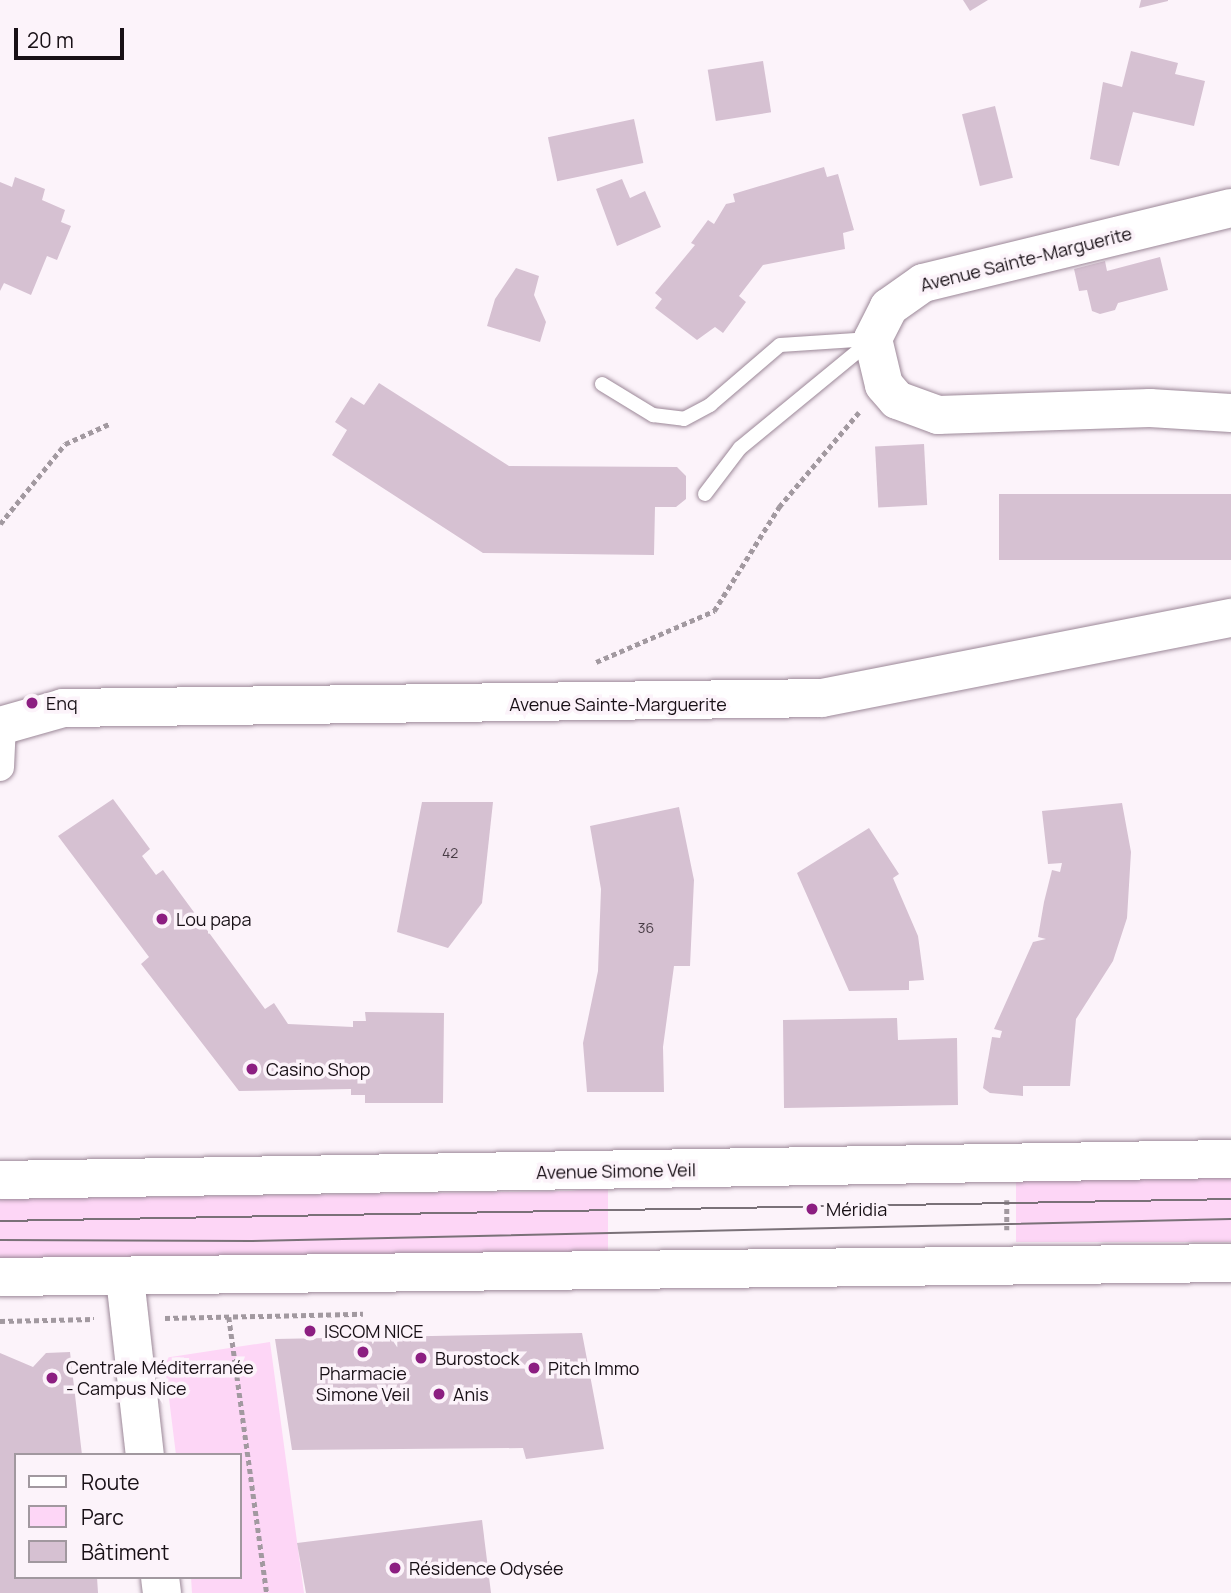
<!DOCTYPE html>
<html>
<head>
<meta charset="utf-8">
<style>
  body { margin:0 }
  #map { position:relative; width:1231px; height:1593px; overflow:hidden; background:#fcf3fa; font-family:Manrope,sans-serif }
  div>[style] { position:absolute }
  [style*='--x'] { left:calc(var(--x)*1px); top:calc(var(--y)*1px); width:calc(var(--w)*1px); rotate:calc(var(--a)*1deg) }
  .green>* { inset:0; background:#fdd6f6; transform-origin:0 0 }
  .building>* { inset:0; background:#d6c1d2; transform-origin:0 0 }
  .path>* { height:4.5px; margin-top:-2.25px; transform-origin:0; background:repeating-linear-gradient(90deg,#a299a0 0 5px,transparent 0 8.5px) }
  .roads { filter:drop-shadow(0 0 2px #9c8898) drop-shadow(0 0 2px #9c8898) }
  .lane>* { height:14px; margin:-7px; padding:0 7px; transform-origin:7px; border-radius:7px; background:#fff }
  .street>* { height:28px; margin:-14px; padding:0 14px; transform-origin:14px; border-radius:14px; background:#fff }
  .secondary>* { height:38px; margin:-19px; padding:0 19px; transform-origin:19px; border-radius:19px; background:#fff }
  .tram>* { height:2px; margin:-1px; padding:0 1px; transform-origin:1px; border-radius:1px; background:#7a7178 }
  .dots>* { width:19px; height:19px; translate:-50% -50%; box-sizing:border-box; border:4px solid #fcf3fa; border-radius:50% }
  span { translate:-50% -50%; white-space:nowrap; text-align:center; line-height:1.15; -webkit-text-stroke:7px #fcf3fa; paint-order:stroke }
  .number-label { font-size:14px; color:#483c45 }
  .number-label span { -webkit-text-stroke-width:0 }
  .street-label { font-size:18px; color:#181016 }
  .poi-label { font-size:18px; color:#181016 }
  .left { translate:0 -50%; text-align:left }
  .legend { position:absolute; left:14px; top:1453px; width:228px; height:126px; box-sizing:border-box; background:#fcf3fa; border:2px solid #a1989f; margin:0; padding:9px 12px; list-style:none; font-size:21px; color:#181016 }
  .legend li { display:flex; align-items:center; gap:14px; height:35px }
  .legend b { width:35px; border:2px solid #a1989f }
  .scale { position:absolute; left:14px; top:28px; width:110px; height:32px; box-sizing:border-box; border:4px solid #181016; border-top:0; padding-left:9px; font-size:21px; line-height:24px; white-space:nowrap; color:#181016; -webkit-text-stroke:5px #fcf3fa; paint-order:stroke }
</style>
</head>
<body>
<div id="map">
  <div class="green">
    <div style="left:1231px;top:1177px;width:65px;height:215px;rotate:90deg"></div>
    <div style="clip-path:polygon(608px 1186px,608px 1257px,0 1262px,0 1199px,571px 1191px)"></div>
    <div style="clip-path:polygon(270px 1342px,304px 1593px,192px 1593px,191px 1577px,240px 1577px,240px 1455px,176px 1455px,164px 1358px)"></div>
  </div>
  <div class="building">
    <div style="clip-path:polygon(963px 0,988px 0,970px 11px)"></div>
    <div style="clip-path:polygon(1141px 0,1168px 0,1168px 1px,1139px 8px)"></div>
    <div style="clip-path:polygon(1131px 51px,1178px 63px,1175px 74px,1205px 81px,1194px 126px,1133px 112px,1119px 166px,1090px 159px,1103px 82px,1122px 87px)"></div>
    <div style="left:763px;top:61px;width:52px;height:56px;rotate:81deg"></div>
    <div style="left:995px;top:106px;width:74px;height:34px;rotate:76deg"></div>
    <div style="left:634px;top:119px;width:45px;height:88px;rotate:78deg"></div>
    <div style="clip-path:polygon(824px 167px,827px 177px,838px 174px,854px 230px,843px 233px,845px 249px,763px 265px,739px 296px,746px 302px,723px 333px,715px 327px,697px 340px,655px 308px,662px 299px,655px 293px,695px 245px,691px 243px,708px 220px,714px 224px,726px 204px,735px 202px,733px 194px)"></div>
    <div style="clip-path:polygon(15px 177px,45px 189px,42px 200px,65px 210px,61px 222px,71px 226px,57px 260px,47px 256px,31px 295px,4px 283px,0 291px,0 182px,12px 187px)"></div>
    <div style="clip-path:polygon(622px 179px,630px 198px,645px 191px,661px 227px,617px 246px,596px 189px)"></div>
    <div style="clip-path:polygon(1160px 257px,1168px 290px,1118px 303px,1115px 310px,1100px 314px,1092px 311px,1087px 290px,1079px 291px,1074px 269px,1105px 261px,1107px 271px)"></div>
    <div style="clip-path:polygon(516px 268px,539px 276px,534px 295px,546px 322px,540px 342px,487px 326px,495px 299px)"></div>
    <div style="clip-path:polygon(379px 383px,509px 466px,677px 467px,686px 476px,686px 499px,676px 507px,655px 507px,654px 555px,483px 553px,332px 455px,347px 430px,335px 422px,351px 397px,364px 405px)"></div>
    <div style="left:924px;top:444px;width:61px;height:49px;rotate:87deg"></div>
    <div style="left:1231px;top:494px;width:66px;height:232px;rotate:90deg"></div>
    <div style="clip-path:polygon(113px 799px,150px 849px,142px 856px,156px 875px,163px 870px,265px 1009px,274px 1003px,288px 1024px,353px 1027px,353px 1021px,366px 1021px,365px 1012px,444px 1013px,443px 1103px,365px 1103px,365px 1095px,351px 1095px,351px 1089px,239px 1091px,141px 964px,149px 957px,58px 836px)"></div>
    <div style="clip-path:polygon(422px 802px,493px 802px,482px 903px,448px 948px,397px 932px)"></div>
    <div style="clip-path:polygon(1122px 803px,1131px 852px,1127px 918px,1113px 961px,1076px 1019px,1070px 1086px,1023px 1086px,1023px 1096px,990px 1093px,983px 1088px,992px 1037px,1000px 1038px,1002px 1031px,994px 1029px,1033px 942px,1046px 939px,1038px 937px,1044px 902px,1052px 870px,1060px 872px,1062px 863px,1048px 864px,1042px 811px)"></div>
    <div style="clip-path:polygon(679px 807px,694px 880px,690px 966px,674px 966px,663px 1047px,664px 1092px,587px 1092px,583px 1043px,598px 971px,601px 889px,590px 826px)"></div>
    <div style="clip-path:polygon(869px 828px,899px 874px,893px 878px,918px 936px,924px 980px,909px 981px,909px 990px,849px 991px,797px 873px)"></div>
    <div style="clip-path:polygon(897px 1018px,898px 1040px,957px 1038px,958px 1105px,784px 1108px,783px 1020px)"></div>
    <div style="clip-path:polygon(582px 1333px,604px 1449px,526px 1459px,523px 1448px,292px 1450px,275px 1339px)"></div>
    <div style="clip-path:polygon(70px 1352px,82px 1455px,16px 1455px,16px 1577px,97px 1577px,98px 1593px,0 1593px,0 1353px,33px 1367px,46px 1353px)"></div>
    <div style="clip-path:polygon(482px 1520px,491px 1593px,306px 1593px,297px 1543px)"></div>
  </div>
  <div class="path">
    <div style="--x:0;--y:524;--w:103;--a:-50.9"></div>
    <div style="--x:65;--y:444;--w:48;--a:-24.4"></div>
    <div style="--x:596;--y:662;--w:129;--a:-23.4"></div>
    <div style="--x:714;--y:611;--w:123;--a:-58"></div>
    <div style="--x:779;--y:507;--w:124;--a:-49.9"></div>
    <div style="--x:1007;--y:1200;--w:30;--a:90"></div>
    <div style="--x:229;--y:1317;--w:279;--a:82.2"></div>
    <div style="--x:165;--y:1318;--w:198;--a:-1.2"></div>
    <div style="--x:0;--y:1321;--w:94;--a:-1.2"></div>
  </div>
  <div class="roads">
    <div class="lane">
      <div style="--x:602;--y:384;--w:60;--a:31.3"></div>
      <div style="--x:653;--y:415;--w:31;--a:7"></div>
      <div style="--x:684;--y:419;--w:30;--a:-28"></div>
      <div style="--x:710;--y:405;--w:92;--a:-40.6"></div>
      <div style="--x:780;--y:345;--w:91;--a:-3.8"></div>
      <div style="--x:705;--y:494;--w:58;--a:-52.7"></div>
      <div style="--x:740;--y:448;--w:167;--a:-39.4"></div>
    </div>
    <div class="street">
      <div style="--x:0;--y:767;--w:42;--a:-87.3"></div>
    </div>
    <div class="secondary">
      <div style="--x:1231;--y:208;--w:317;--a:166.3"></div>
      <div style="--x:923;--y:283;--w:42;--a:144.8"></div>
      <div style="--x:889;--y:307;--w:36;--a:117"></div>
      <div style="--x:873;--y:339;--w:47;--a:76.6"></div>
      <div style="--x:884;--y:385;--w:20;--a:49"></div>
      <div style="--x:897;--y:400;--w:44;--a:20.1"></div>
      <div style="--x:938;--y:415;--w:212;--a:-1.9"></div>
      <div style="--x:1150;--y:408;--w:81;--a:3.5"></div>
      <div style="--x:0;--y:726;--w:66;--a:-15.9"></div>
      <div style="--x:63;--y:708;--w:759;--a:-0.75"></div>
      <div style="--x:822;--y:698;--w:417;--a:-11.1"></div>
      <div style="--x:0;--y:1180;--w:1231;--a:-0.98"></div>
      <div style="--x:0;--y:1277;--w:1231;--a:-0.65"></div>
      <div style="--x:125;--y:1278;--w:178;--a:83.6"></div>
      <div style="--x:160;--y:1577;--w:16;--a:83"></div>
    </div>
  </div>
  <div class="tram">
    <div style="--x:0;--y:1221;--w:1231;--a:-1.02"></div>
    <div style="--x:0;--y:1240;--w:252;--a:0.2"></div>
    <div style="--x:252;--y:1241;--w:979;--a:-1.29"></div>
  </div>
  <div class="dots">
    <div style="left:32px;top:703px;background:#8c1e81"></div>
    <div style="left:162px;top:919px;background:#8c1e81"></div>
    <div style="left:252px;top:1069px;background:#8c1e81"></div>
    <div style="left:812px;top:1209px;background:#8c1e81"></div>
    <div style="left:310px;top:1331px;background:#8c1e81"></div>
    <div style="left:363px;top:1352px;background:#8c1e81"></div>
    <div style="left:421px;top:1358px;background:#8c1e81"></div>
    <div style="left:534px;top:1368px;background:#8c1e81"></div>
    <div style="left:52px;top:1378px;background:#8c1e81"></div>
    <div style="left:439px;top:1394px;background:#8c1e81"></div>
    <div style="left:395px;top:1568px;background:#8c1e81"></div>
  </div>
  <div class="number-label">
    <span style="left:450px;top:853px">42</span>
    <span style="left:646px;top:928px">36</span>
  </div>
  <div class="street-label">
    <span style="left:1026px;top:259px;rotate:-14deg">Avenue Sainte-Marguerite</span>
    <span style="left:618px;top:704px">Avenue Sainte-Marguerite</span>
    <span style="left:616px;top:1171px;rotate:-1deg">Avenue Simone Veil</span>
  </div>
  <div class="poi-label">
    <span class="left" style="left:46px;top:703px">Enq</span>
    <span class="left" style="left:176px;top:919px">Lou papa</span>
    <span class="left" style="left:266px;top:1069px">Casino Shop</span>
    <span class="left" style="left:826px;top:1209px">Méridia</span>
    <span class="left" style="left:324px;top:1331px">ISCOM NICE</span>
    <span class="left" style="left:435px;top:1358px">Burostock</span>
    <span class="left" style="left:66px;top:1378px">Centrale Méditerranée<br>- Campus Nice</span>
    <span class="left" style="left:548px;top:1368px">Pitch Immo</span>
    <span style="left:363px;top:1384px">Pharmacie<br>Simone Veil</span>
    <span class="left" style="left:453px;top:1394px">Anis</span>
    <span class="left" style="left:409px;top:1568px">Résidence Odysée</span>
  </div>
  <ul class="legend">
  <li><b style="height:9px;background:#fff"></b>Route</li>
  <li><b style="height:19px;background:#fdd6f6"></b>Parc</li>
  <li><b style="height:19px;background:#d6c1d2"></b>Bâtiment</li>
  </ul>
  <div class="scale">20 m</div>
</div>
</body>
</html>
